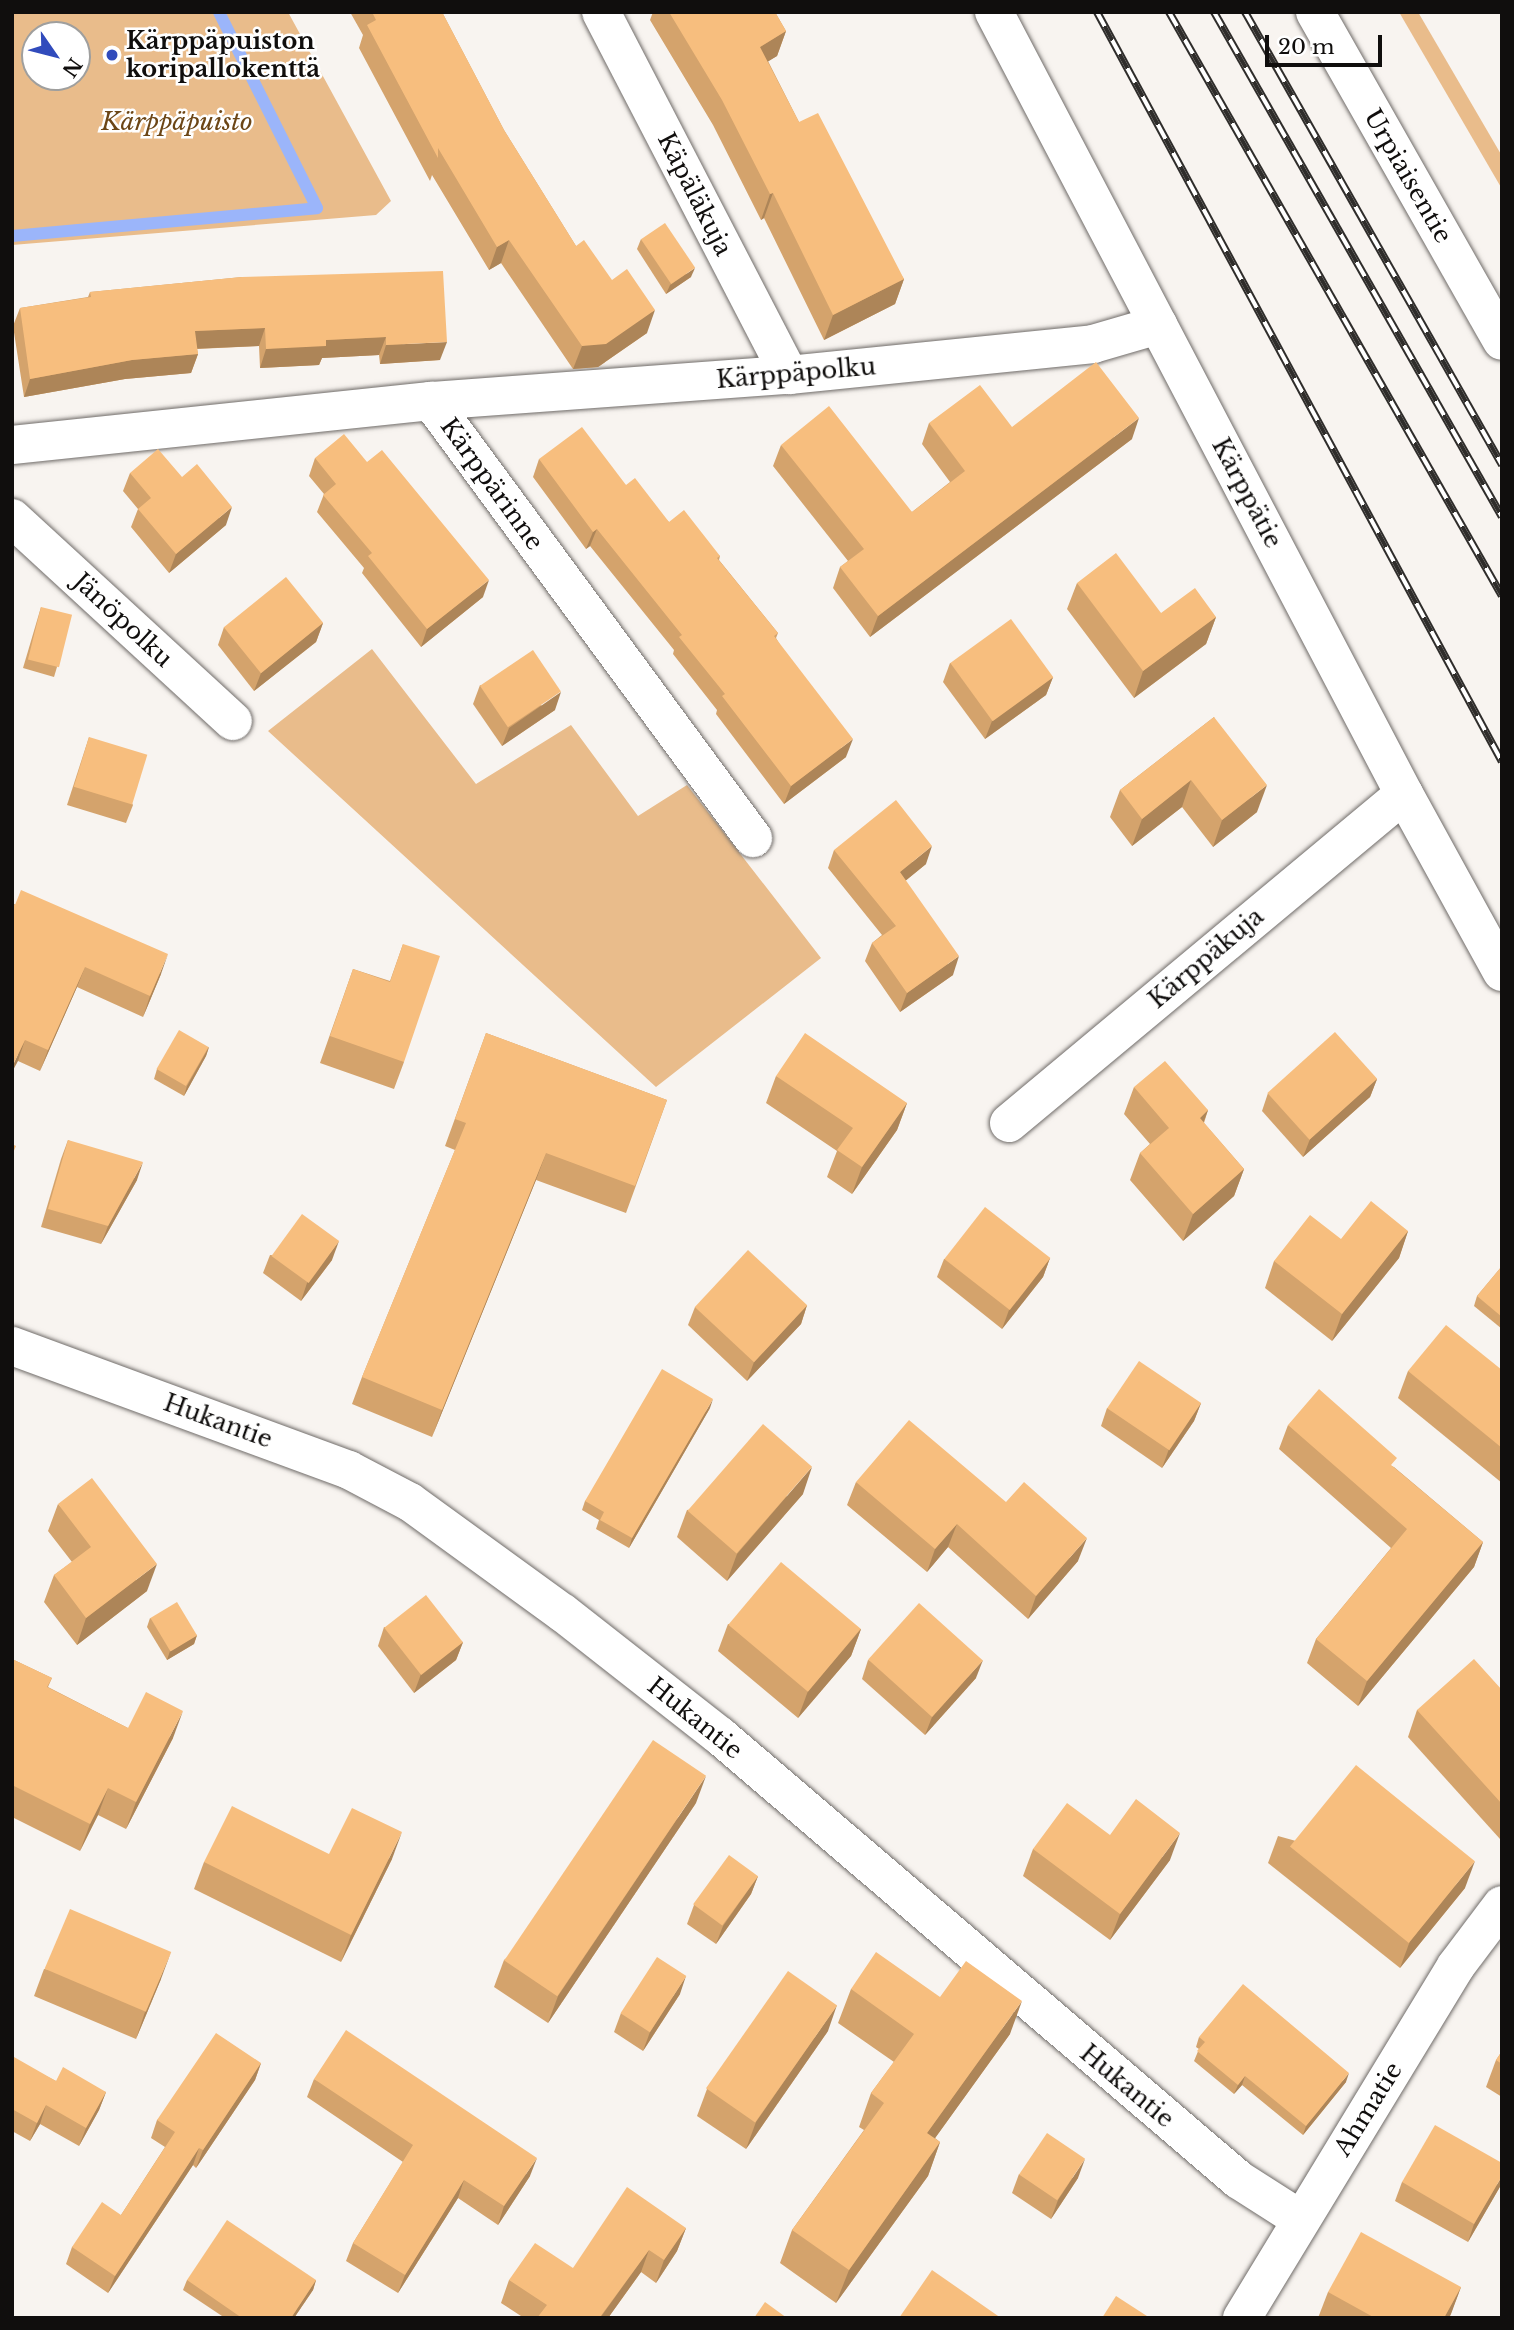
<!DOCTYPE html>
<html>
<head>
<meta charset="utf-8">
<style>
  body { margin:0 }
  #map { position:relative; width:1514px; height:2330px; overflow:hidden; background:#f8f4f0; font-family:"Libre Baskerville",serif }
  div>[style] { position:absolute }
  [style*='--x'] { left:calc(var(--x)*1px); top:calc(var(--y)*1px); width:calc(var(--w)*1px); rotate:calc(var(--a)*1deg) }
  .green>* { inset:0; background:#e9bc8b }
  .stream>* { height:12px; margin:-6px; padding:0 6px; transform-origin:6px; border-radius:6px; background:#9bb5fa }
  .roads { filter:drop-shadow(0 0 2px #706c69) drop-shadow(0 0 2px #706c69) }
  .minor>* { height:38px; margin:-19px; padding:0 19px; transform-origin:19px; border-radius:19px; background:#fff }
  .major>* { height:38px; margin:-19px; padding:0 19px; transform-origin:19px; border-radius:19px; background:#fff }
  .rail>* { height:8px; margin-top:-4px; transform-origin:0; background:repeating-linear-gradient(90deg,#fff 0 16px,#2f2d2b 0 32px); box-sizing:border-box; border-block:2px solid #2f2d2b }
  .wall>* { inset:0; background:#d4a36c }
  .shaded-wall>* { inset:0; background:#ad8558 }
  .building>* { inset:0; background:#f7be7e; transform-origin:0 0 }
  .dots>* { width:19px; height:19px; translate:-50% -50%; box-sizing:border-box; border:4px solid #fff; border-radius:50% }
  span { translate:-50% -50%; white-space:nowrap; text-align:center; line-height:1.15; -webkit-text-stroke:5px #fff; paint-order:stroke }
  .poi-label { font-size:24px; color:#100e0d; font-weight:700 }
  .left { translate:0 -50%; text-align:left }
  .park-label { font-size:24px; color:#6c4616; font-style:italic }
  .street-label { font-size:24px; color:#100e0d }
  .frame { position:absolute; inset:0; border:14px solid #100e0d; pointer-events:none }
  .north { position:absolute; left:21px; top:21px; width:70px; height:70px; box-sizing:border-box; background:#fff; border:2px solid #9f9f9e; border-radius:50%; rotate:125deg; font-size:19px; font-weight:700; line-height:28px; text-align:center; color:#100e0d }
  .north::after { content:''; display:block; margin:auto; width:24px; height:32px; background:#314bbc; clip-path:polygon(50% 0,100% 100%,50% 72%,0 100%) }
  .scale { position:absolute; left:1265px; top:35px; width:117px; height:32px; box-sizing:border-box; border:4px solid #100e0d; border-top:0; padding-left:9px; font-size:21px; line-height:24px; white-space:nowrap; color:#100e0d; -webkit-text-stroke:5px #fff; paint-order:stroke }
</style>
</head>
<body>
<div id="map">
  <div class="green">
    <div style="clip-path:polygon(evenodd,12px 12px,288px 12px,391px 201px,376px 215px,12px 245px,12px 12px,35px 35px,77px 35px,77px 77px,35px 77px,35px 35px)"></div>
    <div style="clip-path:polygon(1399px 12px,1418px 12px,1502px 156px,1502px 189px)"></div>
    <div style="clip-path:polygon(372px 649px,476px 784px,571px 725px,638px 816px,687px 785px,821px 958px,656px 1087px,268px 731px)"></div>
  </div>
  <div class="stream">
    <div style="--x:12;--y:236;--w:306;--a:-5.2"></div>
    <div style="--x:317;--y:208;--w:219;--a:-116.6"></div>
  </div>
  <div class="roads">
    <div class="minor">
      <div style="--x:601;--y:12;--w:409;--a:62.6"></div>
      <div style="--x:994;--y:12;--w:883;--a:62.33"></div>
      <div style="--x:1404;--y:794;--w:203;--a:61.2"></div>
      <div style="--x:431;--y:401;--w:543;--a:53.62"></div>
      <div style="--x:12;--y:445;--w:421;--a:-6"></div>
      <div style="--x:431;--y:401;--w:359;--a:-4.2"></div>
      <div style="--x:789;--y:375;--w:306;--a:-5.8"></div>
      <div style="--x:1093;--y:344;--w:68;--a:-16.3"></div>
      <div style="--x:12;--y:518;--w:300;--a:42.6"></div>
      <div style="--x:1009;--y:1123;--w:514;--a:-39.79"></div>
      <div style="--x:12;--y:1346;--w:359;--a:20.2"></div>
      <div style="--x:349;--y:1470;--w:69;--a:27.7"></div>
      <div style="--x:410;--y:1502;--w:189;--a:36"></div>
      <div style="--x:563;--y:1613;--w:199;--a:38.1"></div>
      <div style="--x:720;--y:1736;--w:683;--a:40.55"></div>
      <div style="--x:1239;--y:2180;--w:72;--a:32.6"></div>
      <div style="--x:1242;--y:2318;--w:412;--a:-58.7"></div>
      <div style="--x:1456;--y:1966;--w:76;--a:-53"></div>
    </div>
    <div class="major">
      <div style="--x:1315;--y:12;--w:378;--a:60.4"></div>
    </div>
  </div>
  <div class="rail">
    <div style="--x:1097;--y:12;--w:852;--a:61.63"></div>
    <div style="--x:1169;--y:12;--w:672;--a:60.31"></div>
    <div style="--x:1214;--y:12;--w:581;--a:60.3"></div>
    <div style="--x:1245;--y:12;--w:521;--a:60.43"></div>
  </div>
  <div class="wall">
    <div style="clip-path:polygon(350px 12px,442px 12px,504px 130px,576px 246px,647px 333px,598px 367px,573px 369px,501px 263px,489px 270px,432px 175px,430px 181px,359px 48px,363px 35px)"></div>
    <div style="clip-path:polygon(653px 12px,775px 12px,786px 31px,777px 56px,768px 61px,799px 122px,904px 279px,895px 304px,824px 340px,764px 218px,761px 220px,713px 125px,650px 20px)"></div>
    <div style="clip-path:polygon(641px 239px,691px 277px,666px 294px,637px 249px)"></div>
    <div style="clip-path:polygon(242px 277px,440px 360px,380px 364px,379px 355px,322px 358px,319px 365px,260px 368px,259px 346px,197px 349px,198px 354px,191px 373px,125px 379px,24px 397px,13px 326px,20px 308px,88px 297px,90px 292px)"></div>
    <div style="clip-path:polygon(929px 423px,1012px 427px,1132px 439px,870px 637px,833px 588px,840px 567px,848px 561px,773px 466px,781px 445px,912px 512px,950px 482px,922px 444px)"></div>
    <div style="clip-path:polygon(315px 458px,367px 462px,483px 597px,421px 647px,362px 573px,364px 568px,317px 512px,324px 494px,309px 476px)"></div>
    <div style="clip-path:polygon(539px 459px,626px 485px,669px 522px,720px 556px,719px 560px,778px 633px,776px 638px,846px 757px,784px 804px,716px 714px,717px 710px,673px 654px,674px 650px,590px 546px,586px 549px,533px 477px)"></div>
    <div style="clip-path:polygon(130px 473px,182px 477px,226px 525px,169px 573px,131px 527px,138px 509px,123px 491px)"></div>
    <div style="clip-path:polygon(1077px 583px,1161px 613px,1216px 617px,1206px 644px,1134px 698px,1067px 609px)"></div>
    <div style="clip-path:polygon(41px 607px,57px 667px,54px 677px,23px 668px)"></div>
    <div style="clip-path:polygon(323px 623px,316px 642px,254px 691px,218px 645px,224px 627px)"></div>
    <div style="clip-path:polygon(950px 663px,1053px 677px,1046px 695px,985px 739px,943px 682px)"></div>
    <div style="clip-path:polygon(480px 685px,555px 710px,502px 746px,473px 704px)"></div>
    <div style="clip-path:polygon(1214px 717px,1257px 812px,1213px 847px,1182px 807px,1132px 846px,1110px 817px,1120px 790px)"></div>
    <div style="clip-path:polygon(89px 737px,133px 805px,126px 823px,67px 805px)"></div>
    <div style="clip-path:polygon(834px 850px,926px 864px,905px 881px,953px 975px,900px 1012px,865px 961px,872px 943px,882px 935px,828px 868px)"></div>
    <div style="clip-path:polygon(12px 903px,161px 974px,143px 1017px,77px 987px,40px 1071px,18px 1061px)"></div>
    <div style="clip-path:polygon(403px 944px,404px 1062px,394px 1089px,320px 1063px,353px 969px,390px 981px)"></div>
    <div style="clip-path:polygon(486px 1033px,667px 1100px,626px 1213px,536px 1180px,432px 1437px,352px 1404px,362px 1377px,455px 1150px,445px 1146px)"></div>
    <div style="clip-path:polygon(209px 1047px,206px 1056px,184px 1096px,154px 1079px,157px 1069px)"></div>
    <div style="clip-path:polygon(776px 1076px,907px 1103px,897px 1130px,852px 1194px,827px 1177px,837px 1151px,766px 1103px)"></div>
    <div style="clip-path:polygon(1377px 1079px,1370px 1097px,1303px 1157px,1262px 1111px,1268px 1093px)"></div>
    <div style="clip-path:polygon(1134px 1087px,1208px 1110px,1204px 1123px,1244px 1169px,1234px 1196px,1183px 1241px,1130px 1180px,1140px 1153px,1150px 1144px,1124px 1114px)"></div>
    <div style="clip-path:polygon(68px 1140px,137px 1180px,101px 1244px,41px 1227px,61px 1159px)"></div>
    <div style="clip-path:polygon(1408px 1231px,1399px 1258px,1332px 1341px,1265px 1288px,1274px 1261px,1341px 1239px)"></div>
    <div style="clip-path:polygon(270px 1255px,332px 1260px,301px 1301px,263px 1273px)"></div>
    <div style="clip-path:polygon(1050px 1258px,1043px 1277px,1002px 1329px,937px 1277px,944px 1259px)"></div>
    <div style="clip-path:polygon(1502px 1266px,1502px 1329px,1474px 1306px,1477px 1296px)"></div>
    <div style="clip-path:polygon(807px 1305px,801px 1324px,747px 1381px,688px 1325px,695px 1307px)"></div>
    <div style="clip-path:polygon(1502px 1370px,1502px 1483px,1398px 1398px,1408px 1371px)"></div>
    <div style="clip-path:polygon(1201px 1403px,1194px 1421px,1162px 1468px,1101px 1426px,1107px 1408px)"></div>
    <div style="clip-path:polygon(710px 1408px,629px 1548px,596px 1529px,599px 1520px,582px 1510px,585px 1501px)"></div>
    <div style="clip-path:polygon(1288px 1425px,1394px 1467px,1483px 1542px,1474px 1567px,1358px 1706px,1307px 1663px,1316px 1639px,1391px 1548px,1279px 1449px)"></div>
    <div style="clip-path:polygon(856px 1482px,1078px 1561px,1028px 1619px,948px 1547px,927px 1572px,847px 1505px)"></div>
    <div style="clip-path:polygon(803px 1494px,727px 1581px,677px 1537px,687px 1510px)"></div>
    <div style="clip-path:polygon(58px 1504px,147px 1591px,77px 1645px,44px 1602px,54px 1575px,72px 1562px,48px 1531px)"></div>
    <div style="clip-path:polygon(150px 1618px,197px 1635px,194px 1644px,167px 1660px,147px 1627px)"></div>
    <div style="clip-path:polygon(728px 1624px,861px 1629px,851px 1656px,798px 1718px,718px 1651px)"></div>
    <div style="clip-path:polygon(384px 1627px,463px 1642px,456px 1660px,414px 1693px,378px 1646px)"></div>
    <div style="clip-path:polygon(12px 1659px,52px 1678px,48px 1687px,128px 1728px,173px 1738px,126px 1829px,98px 1815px,80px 1851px,12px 1817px)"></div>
    <div style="clip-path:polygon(868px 1660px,976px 1678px,925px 1735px,862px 1679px)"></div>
    <div style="clip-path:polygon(1502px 1690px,1502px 1837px,1500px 1839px,1408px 1737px,1417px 1710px)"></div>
    <div style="clip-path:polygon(696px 1803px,548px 2023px,494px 1987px,504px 1960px)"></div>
    <div style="clip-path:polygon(1110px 1835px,1170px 1860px,1110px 1940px,1023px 1876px,1033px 1849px)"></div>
    <div style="clip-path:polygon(1278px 1836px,1465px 1888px,1400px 1968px,1268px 1863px)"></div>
    <div style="clip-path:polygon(329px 1854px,392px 1859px,341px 1962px,194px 1889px,204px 1862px)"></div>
    <div style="clip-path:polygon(758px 1876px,751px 1894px,716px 1944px,687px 1924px,694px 1905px)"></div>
    <div style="clip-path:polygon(44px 1969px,161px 1979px,136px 2039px,34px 1996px)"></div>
    <div style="clip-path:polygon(851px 1989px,940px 1997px,1010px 2034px,935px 2138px,940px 2142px,928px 2176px,836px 2303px,780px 2263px,792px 2230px,864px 2130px,859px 2127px,871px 2093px,894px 2062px,838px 2023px)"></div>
    <div style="clip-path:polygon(680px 1994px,643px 2051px,614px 2032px,621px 2013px)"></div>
    <div style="clip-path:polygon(828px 2031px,746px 2149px,697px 2116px,707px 2089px)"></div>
    <div style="clip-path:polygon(1199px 2037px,1346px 2082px,1303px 2135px,1242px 2085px,1234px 2094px,1194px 2061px,1199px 2049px,1196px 2047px)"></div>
    <div style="clip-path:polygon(1502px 2051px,1502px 2097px,1486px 2087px,1496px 2060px)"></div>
    <div style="clip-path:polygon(12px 2059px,56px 2081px,106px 2092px,99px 2110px,79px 2146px,40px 2124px,30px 2141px,12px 2131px)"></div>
    <div style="clip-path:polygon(261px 2063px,255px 2080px,196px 2168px,193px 2165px,108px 2293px,66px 2264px,72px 2247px,121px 2215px,165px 2147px,151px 2138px,157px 2120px)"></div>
    <div style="clip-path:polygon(314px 2079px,530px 2176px,498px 2225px,458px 2198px,398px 2293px,346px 2261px,353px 2243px,403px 2162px,307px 2097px)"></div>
    <div style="clip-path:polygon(1019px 2174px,1078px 2178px,1051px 2219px,1012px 2193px)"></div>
    <div style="clip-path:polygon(1402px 2182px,1501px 2185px,1468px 2242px,1395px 2201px)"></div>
    <div style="clip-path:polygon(686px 2228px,677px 2251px,656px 2283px,641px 2272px,608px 2318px,524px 2318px,501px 2303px,509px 2280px,573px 2268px)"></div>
    <div style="clip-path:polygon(187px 2280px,316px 2280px,313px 2290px,294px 2318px,225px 2318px,183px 2290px)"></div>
    <div style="clip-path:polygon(1461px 2287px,1449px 2318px,1318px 2318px,1328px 2292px)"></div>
  </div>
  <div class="shaded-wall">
    <div style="clip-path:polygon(786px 31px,777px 56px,751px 72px,760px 47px)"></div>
    <div style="clip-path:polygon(773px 193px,764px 218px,761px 220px,770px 194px)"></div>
    <div style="clip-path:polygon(509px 240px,501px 263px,489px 270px,497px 247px)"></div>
    <div style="clip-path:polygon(695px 268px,691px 277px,666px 294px,670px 285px)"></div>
    <div style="clip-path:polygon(904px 279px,895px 304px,824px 340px,833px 315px)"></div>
    <div style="clip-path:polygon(655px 310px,647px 333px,598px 367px,573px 369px,582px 346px)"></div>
    <div style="clip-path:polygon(265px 328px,259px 346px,189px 349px,195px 331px)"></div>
    <div style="clip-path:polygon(386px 337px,379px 355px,322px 358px,319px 365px,260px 368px,266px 349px,326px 340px)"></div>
    <div style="clip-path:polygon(447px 342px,440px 360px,380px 364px,386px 345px)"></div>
    <div style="clip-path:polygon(198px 354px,191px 373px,125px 379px,24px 397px,30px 379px,132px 360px)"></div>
    <div style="clip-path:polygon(1139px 418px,1132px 439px,870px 637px,878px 616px)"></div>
    <div style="clip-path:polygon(232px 507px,226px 525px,169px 573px,176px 554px)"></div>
    <div style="clip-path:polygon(597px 529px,590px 546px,586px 549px,593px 532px)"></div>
    <div style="clip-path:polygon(489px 580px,483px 597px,421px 647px,427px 629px)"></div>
    <div style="clip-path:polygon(1216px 617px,1206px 644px,1134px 698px,1143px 671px)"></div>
    <div style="clip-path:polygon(323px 623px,316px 642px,254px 691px,261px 673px)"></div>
    <div style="clip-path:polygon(1053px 677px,1046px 695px,985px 739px,992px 721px)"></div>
    <div style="clip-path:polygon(561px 692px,555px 710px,502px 746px,509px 728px)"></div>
    <div style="clip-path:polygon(853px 739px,846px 757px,784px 804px,791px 786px)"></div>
    <div style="clip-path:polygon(1191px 780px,1182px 807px,1132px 846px,1142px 819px)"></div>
    <div style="clip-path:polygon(1267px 785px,1257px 812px,1213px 847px,1222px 820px)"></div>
    <div style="clip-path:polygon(932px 846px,926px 864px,893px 891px,900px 872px)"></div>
    <div style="clip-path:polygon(168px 954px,161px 974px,143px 1017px,150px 996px)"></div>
    <div style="clip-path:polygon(959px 956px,953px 975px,900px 1012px,907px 993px)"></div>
    <div style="clip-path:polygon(85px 967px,77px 987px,40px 1071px,48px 1050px)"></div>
    <div style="clip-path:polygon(25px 1040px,18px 1061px,12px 1072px,12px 1067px)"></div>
    <div style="clip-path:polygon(209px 1047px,206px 1056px,184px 1096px,187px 1086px)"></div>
    <div style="clip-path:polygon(1377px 1079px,1370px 1097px,1303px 1157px,1310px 1139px)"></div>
    <div style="clip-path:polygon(907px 1103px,897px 1130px,852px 1194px,862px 1167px)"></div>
    <div style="clip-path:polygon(1208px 1110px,1198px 1137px,1200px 1118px)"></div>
    <div style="clip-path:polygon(546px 1153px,536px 1180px,432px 1437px,442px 1410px)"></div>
    <div style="clip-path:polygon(143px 1162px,137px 1180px,101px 1244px,108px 1226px)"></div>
    <div style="clip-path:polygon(1244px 1169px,1234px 1196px,1183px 1241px,1193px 1214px)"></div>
    <div style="clip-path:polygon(1408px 1231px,1399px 1258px,1332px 1341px,1342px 1314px)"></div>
    <div style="clip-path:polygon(339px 1241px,332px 1260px,301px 1301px,307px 1283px)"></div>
    <div style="clip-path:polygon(1050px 1258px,1043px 1277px,1002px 1329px,1009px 1310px)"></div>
    <div style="clip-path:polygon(807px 1305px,801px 1324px,747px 1381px,754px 1362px)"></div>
    <div style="clip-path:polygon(713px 1399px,710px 1408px,629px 1548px,632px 1538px)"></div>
    <div style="clip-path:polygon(1201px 1403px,1194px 1421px,1162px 1468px,1169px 1449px)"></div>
    <div style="clip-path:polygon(812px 1467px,803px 1494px,727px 1581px,737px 1554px)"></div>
    <div style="clip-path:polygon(957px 1524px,948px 1547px,927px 1572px,935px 1549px)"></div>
    <div style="clip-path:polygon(1087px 1538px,1078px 1561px,1028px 1619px,1036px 1596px)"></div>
    <div style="clip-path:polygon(1483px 1542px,1474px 1567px,1358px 1706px,1367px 1681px)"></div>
    <div style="clip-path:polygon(157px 1564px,147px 1591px,77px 1645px,86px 1618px)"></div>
    <div style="clip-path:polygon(861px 1629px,851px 1656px,798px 1718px,808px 1691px)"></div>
    <div style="clip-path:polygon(197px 1635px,194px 1644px,167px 1660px,170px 1651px)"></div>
    <div style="clip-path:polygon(463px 1642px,456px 1660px,414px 1693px,421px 1674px)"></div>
    <div style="clip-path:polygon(983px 1660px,976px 1678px,925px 1735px,932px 1717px)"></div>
    <div style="clip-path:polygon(183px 1711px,173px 1738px,126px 1829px,136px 1802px)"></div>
    <div style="clip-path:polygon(706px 1776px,696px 1803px,548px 2023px,558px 1996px)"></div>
    <div style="clip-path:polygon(108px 1788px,98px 1815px,80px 1851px,90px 1824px)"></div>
    <div style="clip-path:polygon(402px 1832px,392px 1859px,341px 1962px,351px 1935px)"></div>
    <div style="clip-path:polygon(1180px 1833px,1170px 1860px,1110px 1940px,1120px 1914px)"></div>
    <div style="clip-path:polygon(1475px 1861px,1465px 1888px,1400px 1968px,1410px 1941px)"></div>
    <div style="clip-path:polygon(758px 1876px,751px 1894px,716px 1944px,723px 1926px)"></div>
    <div style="clip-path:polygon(171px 1952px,161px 1979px,136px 2039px,145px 2012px)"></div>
    <div style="clip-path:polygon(686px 1976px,680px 1994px,643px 2051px,650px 2032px)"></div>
    <div style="clip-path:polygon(1022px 2001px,1010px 2034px,915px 2166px,927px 2133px)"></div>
    <div style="clip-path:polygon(837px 2005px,828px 2031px,746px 2149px,756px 2122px)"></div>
    <div style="clip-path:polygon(261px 2063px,255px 2080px,196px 2168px,203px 2150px)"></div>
    <div style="clip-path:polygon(1349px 2073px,1346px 2082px,1303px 2135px,1306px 2126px)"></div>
    <div style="clip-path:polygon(1245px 2076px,1242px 2085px,1234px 2094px,1238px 2085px)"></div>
    <div style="clip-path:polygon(106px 2092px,99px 2110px,79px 2146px,86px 2128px)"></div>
    <div style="clip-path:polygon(46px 2105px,40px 2124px,30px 2141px,37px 2123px)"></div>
    <div style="clip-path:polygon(940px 2142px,928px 2176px,836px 2303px,849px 2270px)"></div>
    <div style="clip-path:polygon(199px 2148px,193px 2165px,108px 2293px,115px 2276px)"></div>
    <div style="clip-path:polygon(537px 2158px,530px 2176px,498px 2225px,504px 2206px)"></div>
    <div style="clip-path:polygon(1085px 2159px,1078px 2178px,1051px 2219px,1058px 2200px)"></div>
    <div style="clip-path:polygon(1502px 2176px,1501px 2185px,1468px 2242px,1474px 2224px)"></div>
    <div style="clip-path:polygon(464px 2180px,458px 2198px,398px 2293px,405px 2275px)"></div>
    <div style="clip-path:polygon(686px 2228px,677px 2251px,656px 2283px,664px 2260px)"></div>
    <div style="clip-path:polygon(649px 2250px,641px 2272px,608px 2318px,600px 2318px)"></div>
    <div style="clip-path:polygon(316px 2280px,313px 2290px,294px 2318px,291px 2318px)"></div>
    <div style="clip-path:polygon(1461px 2287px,1451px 2314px,1449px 2318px,1444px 2318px)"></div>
  </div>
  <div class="building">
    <div style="clip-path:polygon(372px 12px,442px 12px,504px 130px,576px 246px,584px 240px,612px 280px,627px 269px,655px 310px,606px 344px,582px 346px,509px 240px,497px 247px,438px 148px,438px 158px,367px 25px,376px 20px)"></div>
    <div style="clip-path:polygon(669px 12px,775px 12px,786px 31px,760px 47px,799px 122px,818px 113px,904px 279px,833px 315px,773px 193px,770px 194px,722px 100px)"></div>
    <div style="left:665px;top:223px;width:54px;height:29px;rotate:56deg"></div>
    <div style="clip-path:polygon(443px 271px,447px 342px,386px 345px,386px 337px,326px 340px,326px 346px,266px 349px,265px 328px,195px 331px,198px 354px,132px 360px,30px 379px,20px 308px,91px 297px,90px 292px,242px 277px)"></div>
    <div style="clip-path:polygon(1096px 362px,1139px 418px,878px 616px,840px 567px,864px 549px,781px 445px,829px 406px,912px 512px,965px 471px,929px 423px,980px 385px,1012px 427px)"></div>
    <div style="clip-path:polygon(582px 427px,626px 485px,635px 478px,669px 522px,684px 510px,720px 556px,717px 558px,778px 633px,774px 636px,853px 739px,791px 786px,722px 696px,725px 694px,679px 637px,682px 635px,597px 529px,593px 532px,539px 459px)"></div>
    <div style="clip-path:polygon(344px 434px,367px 462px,382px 450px,489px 580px,427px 629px,368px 556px,372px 553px,323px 495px,336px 484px,315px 458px)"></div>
    <div style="clip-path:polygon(158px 449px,182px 477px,197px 464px,232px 507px,176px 554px,138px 509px,151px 498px,130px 473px)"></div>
    <div style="clip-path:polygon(1116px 553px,1161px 613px,1195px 588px,1216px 617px,1143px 671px,1077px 583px)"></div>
    <div style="left:286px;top:577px;width:59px;height:80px;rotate:51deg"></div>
    <div style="left:41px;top:607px;width:32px;height:54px;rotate:14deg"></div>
    <div style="left:1011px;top:619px;width:72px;height:75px;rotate:54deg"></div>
    <div style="left:533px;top:650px;width:50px;height:64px;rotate:56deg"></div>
    <div style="clip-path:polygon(1214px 717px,1267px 785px,1222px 820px,1191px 780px,1142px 819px,1120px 790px)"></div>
    <div style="left:89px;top:737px;width:61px;height:52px;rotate:17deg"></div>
    <div style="clip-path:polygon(896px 800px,932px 846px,900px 872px,959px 956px,907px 993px,872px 943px,896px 926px,834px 850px)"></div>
    <div style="clip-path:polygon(21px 890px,168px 954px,150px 996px,85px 967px,48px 1050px,25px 1040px,12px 1067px,12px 903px,15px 905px)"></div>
    <div style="clip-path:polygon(403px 944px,440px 956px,404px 1062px,330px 1036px,353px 969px,390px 982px)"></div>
    <div style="left:179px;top:1030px;width:34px;height:45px;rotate:30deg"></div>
    <div style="left:1335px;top:1032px;width:63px;height:91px;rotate:48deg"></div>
    <div style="clip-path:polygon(486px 1033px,667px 1100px,635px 1186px,546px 1153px,442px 1410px,362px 1377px,466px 1123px,455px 1119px)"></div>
    <div style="clip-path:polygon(805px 1033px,907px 1103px,862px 1167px,837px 1150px,853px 1128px,776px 1076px)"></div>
    <div style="clip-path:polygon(1165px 1061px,1208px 1110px,1200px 1118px,1244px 1169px,1193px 1214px,1140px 1153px,1169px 1128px,1134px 1087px)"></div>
    <div style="clip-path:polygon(68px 1140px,143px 1162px,108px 1226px,48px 1209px)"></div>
    <div style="clip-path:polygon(12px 1144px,16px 1146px,12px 1155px)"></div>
    <div style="clip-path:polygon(1371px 1201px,1408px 1231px,1342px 1314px,1274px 1261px,1310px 1215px,1341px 1239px)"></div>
    <div style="left:985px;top:1207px;width:83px;height:66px;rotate:38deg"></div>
    <div style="left:302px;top:1214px;width:46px;height:52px;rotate:36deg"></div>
    <div style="left:748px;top:1250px;width:81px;height:78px;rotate:43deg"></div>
    <div style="clip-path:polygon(1502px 1266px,1502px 1317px,1477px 1296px)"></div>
    <div style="clip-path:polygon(1446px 1325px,1502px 1370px,1502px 1448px,1408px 1371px)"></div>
    <div style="left:1139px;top:1361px;width:75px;height:57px;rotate:34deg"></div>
    <div style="clip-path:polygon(662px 1369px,713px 1399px,632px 1538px,600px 1520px,604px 1512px,585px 1501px)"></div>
    <div style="clip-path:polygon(1319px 1389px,1397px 1458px,1391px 1465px,1483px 1542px,1367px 1681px,1316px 1639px,1407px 1529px,1288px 1425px)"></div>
    <div style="clip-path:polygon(909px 1420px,1006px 1502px,1024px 1482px,1087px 1538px,1036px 1596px,957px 1524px,935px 1549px,856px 1482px)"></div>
    <div style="left:763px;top:1424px;width:65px;height:115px;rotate:41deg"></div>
    <div style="clip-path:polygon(92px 1478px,157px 1564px,86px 1618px,54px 1575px,91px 1547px,58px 1504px)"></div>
    <div style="left:781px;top:1562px;width:104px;height:82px;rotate:40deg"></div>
    <div style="left:426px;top:1595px;width:60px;height:53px;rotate:52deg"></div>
    <div style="left:177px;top:1602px;width:39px;height:31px;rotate:59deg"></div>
    <div style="left:919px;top:1603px;width:86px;height:76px;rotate:42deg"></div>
    <div style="clip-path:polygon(12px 1659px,52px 1678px,47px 1687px,128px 1728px,146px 1692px,183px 1711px,136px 1802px,108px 1788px,90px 1824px,12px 1785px)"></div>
    <div style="clip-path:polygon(1474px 1659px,1502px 1690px,1502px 1739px,1500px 1740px,1502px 1742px,1502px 1804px,1417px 1710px)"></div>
    <div style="left:653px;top:1740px;width:64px;height:266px;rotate:34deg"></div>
    <div style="left:1356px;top:1765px;width:153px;height:105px;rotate:39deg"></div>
    <div style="clip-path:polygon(1136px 1799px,1180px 1833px,1120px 1914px,1033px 1849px,1067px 1803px,1110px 1835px)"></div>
    <div style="clip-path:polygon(232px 1806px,329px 1854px,352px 1808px,402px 1832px,351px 1935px,204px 1862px)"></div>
    <div style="left:729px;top:1855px;width:36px;height:61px;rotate:36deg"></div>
    <div style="left:70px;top:1909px;width:110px;height:65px;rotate:23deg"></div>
    <div style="clip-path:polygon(876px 1952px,940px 1997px,966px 1961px,1022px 2001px,927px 2133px,940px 2142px,849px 2270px,792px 2230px,884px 2103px,871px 2093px,914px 2034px,851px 1989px)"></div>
    <div style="left:657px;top:1957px;width:35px;height:67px;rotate:33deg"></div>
    <div style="left:788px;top:1971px;width:60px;height:143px;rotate:35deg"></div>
    <div style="clip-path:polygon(1243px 1984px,1349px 2073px,1306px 2126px,1245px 2076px,1238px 2085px,1197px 2051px,1205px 2042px,1199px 2037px)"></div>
    <div style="clip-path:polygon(346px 2030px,537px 2158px,504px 2206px,464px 2180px,405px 2275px,353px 2243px,413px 2145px,314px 2079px)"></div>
    <div style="clip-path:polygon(216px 2033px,261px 2063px,203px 2150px,199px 2148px,115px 2276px,72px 2247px,102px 2202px,121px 2215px,175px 2132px,157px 2120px)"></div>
    <div style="clip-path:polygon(1502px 2051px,1502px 2064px,1496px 2060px)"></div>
    <div style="clip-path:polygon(14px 2057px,56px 2081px,63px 2067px,106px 2092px,86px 2128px,46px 2105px,37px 2123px,12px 2109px,12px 2059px)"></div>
    <div style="clip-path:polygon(1435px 2125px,1502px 2163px,1502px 2176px,1474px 2224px,1402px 2182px)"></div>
    <div style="left:1047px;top:2133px;width:46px;height:50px;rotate:34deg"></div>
    <div style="clip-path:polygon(627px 2187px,686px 2228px,664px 2260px,649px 2250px,600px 2317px,601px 2318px,537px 2318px,547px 2305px,509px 2280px,535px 2243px,573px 2268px)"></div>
    <div style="clip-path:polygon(227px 2220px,316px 2280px,291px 2318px,242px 2318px,187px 2280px)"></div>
    <div style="clip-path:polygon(1361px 2232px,1461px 2287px,1444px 2318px,1375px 2318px,1328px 2292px)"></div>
    <div style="clip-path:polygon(932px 2270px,1001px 2318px,899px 2318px)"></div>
    <div style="clip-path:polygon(1116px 2296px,1150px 2318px,1102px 2318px)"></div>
    <div style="clip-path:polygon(765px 2302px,787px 2318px,754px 2318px)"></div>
  </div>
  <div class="dots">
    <div style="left:112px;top:55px;background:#314bbc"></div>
  </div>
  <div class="poi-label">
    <span class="left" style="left:126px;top:55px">Kärppäpuiston<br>koripallokenttä</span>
  </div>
  <div class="park-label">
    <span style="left:177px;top:122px">Kärppäpuisto</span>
  </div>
  <div class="street-label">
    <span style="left:1408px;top:176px;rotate:60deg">Urpiaisentie</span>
    <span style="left:695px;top:194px;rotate:63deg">Käpäläkuja</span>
    <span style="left:796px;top:373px;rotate:-5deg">Kärppäpolku</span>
    <span style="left:492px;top:484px;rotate:54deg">Kärppärinne</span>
    <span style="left:1247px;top:493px;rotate:62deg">Kärppätie</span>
    <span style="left:123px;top:620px;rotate:43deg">Jänöpolku</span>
    <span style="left:1206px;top:958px;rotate:-40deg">Kärppäkuja</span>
    <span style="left:218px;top:1421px;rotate:20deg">Hukantie</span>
    <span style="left:695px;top:1718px;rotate:39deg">Hukantie</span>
    <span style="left:1127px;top:2086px;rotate:40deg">Hukantie</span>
    <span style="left:1368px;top:2109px;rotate:-58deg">Ahmatie</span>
  </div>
  <div class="frame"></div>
  <div class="north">N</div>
  <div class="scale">20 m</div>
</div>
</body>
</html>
